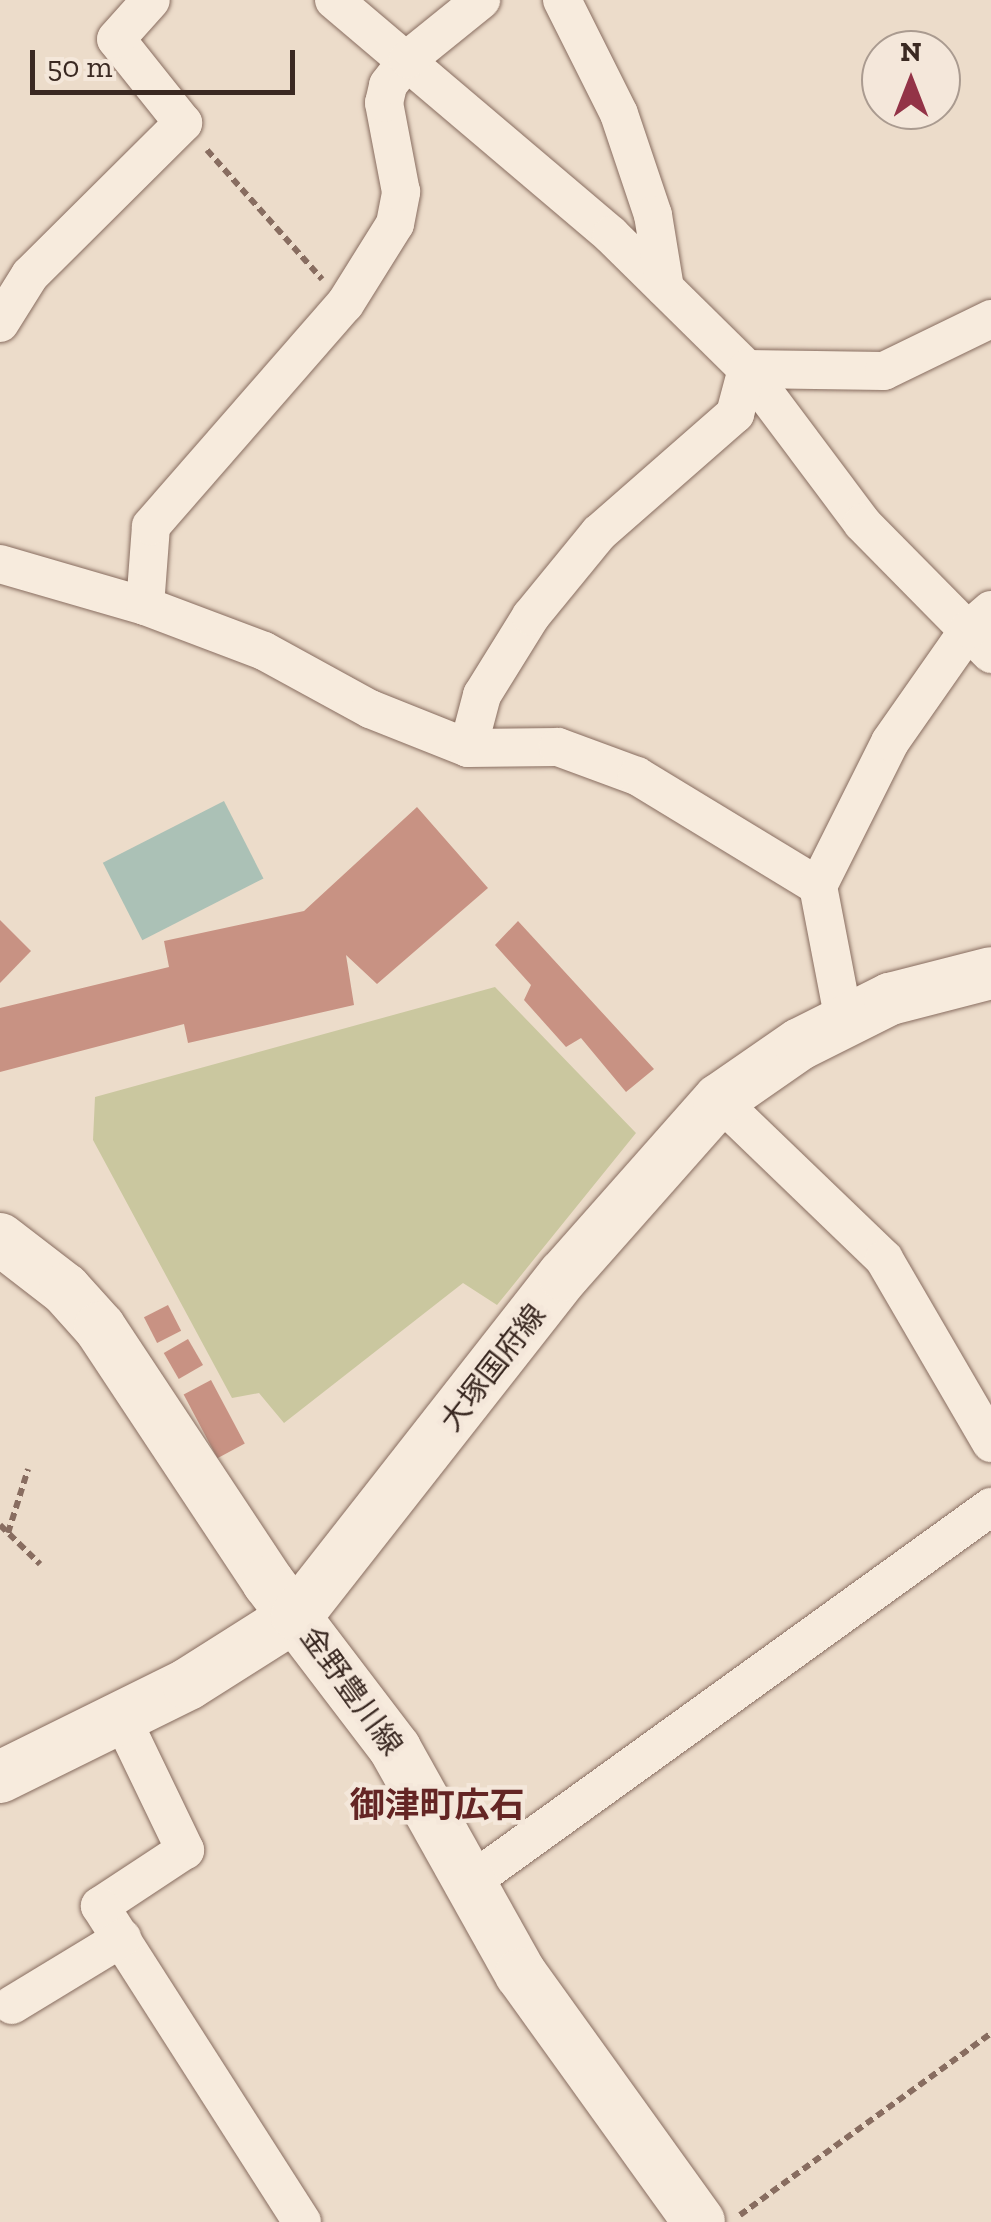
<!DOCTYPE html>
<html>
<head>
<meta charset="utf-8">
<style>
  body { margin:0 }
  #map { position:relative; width:991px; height:2222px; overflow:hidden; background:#ecdcca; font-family:"Zilla Slab","Noto Sans JP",serif }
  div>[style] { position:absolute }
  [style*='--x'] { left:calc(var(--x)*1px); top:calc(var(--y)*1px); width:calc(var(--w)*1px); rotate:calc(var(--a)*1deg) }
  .green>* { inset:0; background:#cac79f }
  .water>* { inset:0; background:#abc1b6; transform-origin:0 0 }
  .building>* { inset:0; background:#c89283; transform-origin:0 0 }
  .path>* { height:6px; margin-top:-3px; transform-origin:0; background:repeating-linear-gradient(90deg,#886d60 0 8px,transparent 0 13px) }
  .roads { filter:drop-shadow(0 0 2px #886d60) drop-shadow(0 0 2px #886d60) }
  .street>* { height:38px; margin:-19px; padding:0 19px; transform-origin:19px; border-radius:19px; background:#f7ebdd }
  .secondary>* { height:52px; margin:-26px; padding:0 26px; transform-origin:26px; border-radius:26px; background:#f7ebdd }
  span { translate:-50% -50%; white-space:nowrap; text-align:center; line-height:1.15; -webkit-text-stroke:9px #f4e7da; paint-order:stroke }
  .street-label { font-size:30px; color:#3a2922 }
  .quarter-label { font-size:35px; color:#642524; font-weight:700 }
  .north { position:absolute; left:861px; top:30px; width:100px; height:100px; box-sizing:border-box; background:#f4e7da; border:2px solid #aa9b90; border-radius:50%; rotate:0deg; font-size:28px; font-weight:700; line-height:40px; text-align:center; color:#3a2922 }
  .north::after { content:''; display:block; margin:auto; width:35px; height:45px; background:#933347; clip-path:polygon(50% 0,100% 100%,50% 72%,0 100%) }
  .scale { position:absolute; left:30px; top:50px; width:265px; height:45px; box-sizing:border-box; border:5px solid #3a2922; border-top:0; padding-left:12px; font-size:30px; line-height:35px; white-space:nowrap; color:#3a2922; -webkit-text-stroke:8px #f4e7da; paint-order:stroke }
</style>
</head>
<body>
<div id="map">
  <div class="green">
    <div style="clip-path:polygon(495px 987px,636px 1133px,497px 1305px,463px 1283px,284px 1423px,259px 1393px,232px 1398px,93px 1140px,95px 1097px)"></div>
  </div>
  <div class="water">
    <div style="left:224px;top:801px;width:87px;height:136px;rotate:63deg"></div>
  </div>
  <div class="building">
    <div style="clip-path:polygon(417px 807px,488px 888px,377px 984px,346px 955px,354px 1005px,188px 1043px,184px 1024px,0 1072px,0 1008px,169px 967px,164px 941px,304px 911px)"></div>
    <div style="clip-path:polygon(0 920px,31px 951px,0 983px)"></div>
    <div style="clip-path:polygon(518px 921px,654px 1069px,626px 1092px,581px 1038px,566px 1047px,524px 1000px,531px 985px,495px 945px)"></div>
    <div style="left:168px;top:1305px;width:29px;height:27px;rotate:63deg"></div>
    <div style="left:188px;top:1339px;width:30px;height:28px;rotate:60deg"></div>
    <div style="left:211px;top:1380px;width:72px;height:31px;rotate:62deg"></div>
  </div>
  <div class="path">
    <div style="--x:207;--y:150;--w:173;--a:48.3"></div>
    <div style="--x:0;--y:1525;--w:56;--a:44.3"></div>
    <div style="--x:8;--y:1533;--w:67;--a:-72.6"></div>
    <div style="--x:740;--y:2215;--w:310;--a:-35.9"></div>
  </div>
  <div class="roads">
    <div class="street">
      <div style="--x:334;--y:0;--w:363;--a:40.3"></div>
      <div style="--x:611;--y:235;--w:191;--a:44.6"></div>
      <div style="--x:747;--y:369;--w:192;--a:53.2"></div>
      <div style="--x:862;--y:523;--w:184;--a:45.4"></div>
      <div style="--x:562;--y:0;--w:127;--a:63.4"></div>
      <div style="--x:619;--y:114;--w:107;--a:71.4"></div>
      <div style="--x:653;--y:215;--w:74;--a:80.7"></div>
      <div style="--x:0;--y:323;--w:57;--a:-58"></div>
      <div style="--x:30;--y:275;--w:216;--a:-44.8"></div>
      <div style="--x:183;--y:123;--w:107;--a:-128.6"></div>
      <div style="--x:116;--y:39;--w:52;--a:-48.1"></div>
      <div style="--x:0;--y:564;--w:151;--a:16.2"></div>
      <div style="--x:145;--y:606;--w:127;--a:20.7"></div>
      <div style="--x:264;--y:651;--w:121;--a:28.7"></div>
      <div style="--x:370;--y:709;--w:105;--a:21.7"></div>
      <div style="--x:468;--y:748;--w:90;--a:-0.6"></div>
      <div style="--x:558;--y:747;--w:84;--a:20.2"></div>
      <div style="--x:637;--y:776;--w:212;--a:31.3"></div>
      <div style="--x:145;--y:606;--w:80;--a:-85.7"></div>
      <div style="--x:151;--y:526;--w:295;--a:-48.9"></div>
      <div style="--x:345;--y:304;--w:94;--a:-58"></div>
      <div style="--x:395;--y:224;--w:33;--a:-79"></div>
      <div style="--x:401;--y:192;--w:91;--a:-100.8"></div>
      <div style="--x:384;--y:103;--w:18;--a:-77"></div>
      <div style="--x:388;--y:85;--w:33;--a:-52"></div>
      <div style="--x:408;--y:59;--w:94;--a:-38.9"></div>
      <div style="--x:468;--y:748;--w:55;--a:-75.2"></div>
      <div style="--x:482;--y:695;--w:93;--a:-58.2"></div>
      <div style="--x:531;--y:616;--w:107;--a:-50.7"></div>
      <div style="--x:599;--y:533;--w:181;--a:-41.2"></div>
      <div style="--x:735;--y:414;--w:47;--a:-75.1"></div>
      <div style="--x:747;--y:369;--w:137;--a:0.8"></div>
      <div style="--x:884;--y:371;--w:119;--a:-25.9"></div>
      <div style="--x:844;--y:1021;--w:137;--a:-100.9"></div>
      <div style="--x:818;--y:886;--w:161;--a:-63.4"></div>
      <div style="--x:890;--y:742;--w:138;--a:-55"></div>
      <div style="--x:969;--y:629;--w:29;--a:-41"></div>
      <div style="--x:719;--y:1100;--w:229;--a:43.9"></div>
      <div style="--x:884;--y:1259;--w:213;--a:59.8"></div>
      <div style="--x:121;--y:1717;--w:148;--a:64.3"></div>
      <div style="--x:185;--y:1850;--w:102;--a:146.6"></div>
      <div style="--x:100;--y:1906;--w:375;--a:57.4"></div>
      <div style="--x:468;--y:1884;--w:645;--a:-35.79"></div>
      <div style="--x:12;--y:2005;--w:129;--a:-31.3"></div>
    </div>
    <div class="secondary">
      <div style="--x:0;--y:1239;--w:82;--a:37.6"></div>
      <div style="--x:65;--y:1289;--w:52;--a:48.1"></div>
      <div style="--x:100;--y:1328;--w:305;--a:56.5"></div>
      <div style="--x:268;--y:1582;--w:210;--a:52.7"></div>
      <div style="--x:395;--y:1749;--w:258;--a:60.8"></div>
      <div style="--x:521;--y:1974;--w:305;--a:54.3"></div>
      <div style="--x:0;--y:1777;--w:210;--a:-26.3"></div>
      <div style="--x:188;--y:1684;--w:129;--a:-32.3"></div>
      <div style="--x:297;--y:1615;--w:432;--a:-51.9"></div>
      <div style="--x:564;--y:1275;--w:234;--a:-48.5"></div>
      <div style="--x:719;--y:1100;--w:98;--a:-34.7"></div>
      <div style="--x:800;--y:1044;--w:101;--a:-26.6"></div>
      <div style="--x:890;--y:999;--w:104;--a:-14.4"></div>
    </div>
  </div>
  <div class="street-label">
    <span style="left:493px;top:1368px;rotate:-52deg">大塚国府線</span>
    <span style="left:351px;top:1691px;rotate:54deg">金野豊川線</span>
  </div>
  <div class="quarter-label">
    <span style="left:437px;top:1805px">御津町広石</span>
  </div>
  <div class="north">N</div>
  <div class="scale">50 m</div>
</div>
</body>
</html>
